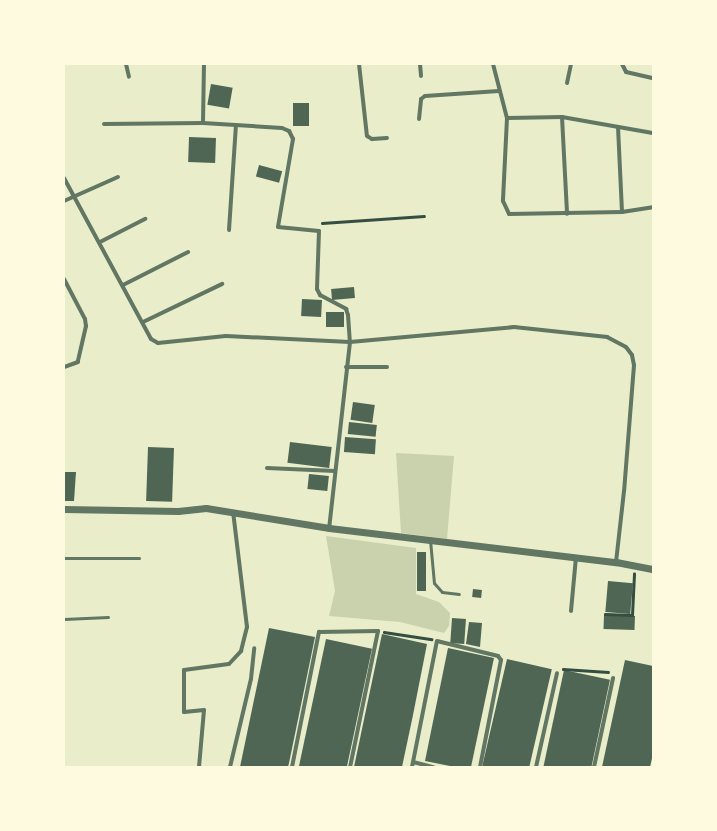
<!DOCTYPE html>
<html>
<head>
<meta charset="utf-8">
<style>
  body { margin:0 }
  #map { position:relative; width:717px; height:831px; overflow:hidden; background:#e9edc9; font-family:Figtree,sans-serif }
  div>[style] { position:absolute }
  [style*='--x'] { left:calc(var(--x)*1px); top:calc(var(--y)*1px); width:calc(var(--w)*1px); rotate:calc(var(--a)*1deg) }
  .green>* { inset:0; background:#cad2ad }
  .building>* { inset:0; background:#4f6655; transform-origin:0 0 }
  .path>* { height:2.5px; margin:-1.25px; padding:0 1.25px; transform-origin:1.25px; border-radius:1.25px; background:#344e41 }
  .service>* { height:3px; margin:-1.5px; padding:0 1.5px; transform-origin:1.5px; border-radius:1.5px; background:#617663 }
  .minor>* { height:4px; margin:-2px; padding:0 2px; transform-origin:2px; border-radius:2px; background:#617663 }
  .tertiary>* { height:7px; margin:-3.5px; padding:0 3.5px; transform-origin:3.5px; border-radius:3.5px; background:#617663 }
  span { translate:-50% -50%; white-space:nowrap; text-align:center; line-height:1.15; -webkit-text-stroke:4px #fefae0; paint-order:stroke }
  .frame { position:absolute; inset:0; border:65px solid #fefae0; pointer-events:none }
</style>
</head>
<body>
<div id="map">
  <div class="green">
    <div style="clip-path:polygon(396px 453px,454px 456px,447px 539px,401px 533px)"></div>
    <div style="clip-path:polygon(326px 536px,416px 548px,416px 594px,439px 602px,450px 613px,449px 626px,444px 633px,400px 622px,329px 616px,335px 591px)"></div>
  </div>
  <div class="building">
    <div style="left:211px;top:84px;width:22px;height:21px;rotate:10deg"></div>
    <div style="left:293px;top:103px;width:16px;height:23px"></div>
    <div style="left:189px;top:137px;width:27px;height:25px;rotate:2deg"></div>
    <div style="left:259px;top:165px;width:24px;height:12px;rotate:15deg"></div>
    <div style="left:354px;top:287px;width:11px;height:23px;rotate:85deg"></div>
    <div style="left:302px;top:299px;width:20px;height:17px;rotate:3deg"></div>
    <div style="left:326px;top:312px;width:18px;height:15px"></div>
    <div style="left:353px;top:402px;width:22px;height:18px;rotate:8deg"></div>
    <div style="left:349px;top:422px;width:28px;height:12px;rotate:6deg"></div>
    <div style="left:345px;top:437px;width:31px;height:15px;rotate:4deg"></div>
    <div style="left:290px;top:442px;width:42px;height:21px;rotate:7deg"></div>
    <div style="left:148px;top:447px;width:26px;height:54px;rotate:2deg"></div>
    <div style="clip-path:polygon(64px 472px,76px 472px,74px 501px,64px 501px)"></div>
    <div style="left:309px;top:474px;width:20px;height:15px;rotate:6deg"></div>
    <div style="left:417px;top:552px;width:9px;height:39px"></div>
    <div style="left:608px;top:581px;width:25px;height:31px;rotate:5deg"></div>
    <div style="left:473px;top:589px;width:9px;height:8px;rotate:6deg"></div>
    <div style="left:604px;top:615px;width:31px;height:14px;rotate:2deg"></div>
    <div style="left:452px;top:618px;width:14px;height:25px;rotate:4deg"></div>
    <div style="clip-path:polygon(469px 622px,482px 623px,480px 647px,466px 644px)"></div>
    <div style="clip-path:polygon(269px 628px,315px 637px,289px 763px,288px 767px,240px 767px)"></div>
    <div style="clip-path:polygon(382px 634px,427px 644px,413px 715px,402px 767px,354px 767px)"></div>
    <div style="left:326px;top:639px;width:47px;height:131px;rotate:12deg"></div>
    <div style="clip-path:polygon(448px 648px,494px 658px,471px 767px,455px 767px,425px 761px)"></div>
    <div style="left:507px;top:659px;width:46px;height:110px;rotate:13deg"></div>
    <div style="clip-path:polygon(625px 660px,653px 666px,653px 754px,650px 767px,602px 767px)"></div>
    <div style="left:564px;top:670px;width:47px;height:99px;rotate:12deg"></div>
  </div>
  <div class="path">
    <div style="--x:322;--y:223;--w:102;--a:-3.9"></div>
    <div style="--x:605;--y:614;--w:27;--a:2"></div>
    <div style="--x:632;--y:615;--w:41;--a:-87.2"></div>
    <div style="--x:384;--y:632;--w:48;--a:8.5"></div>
    <div style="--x:563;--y:669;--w:45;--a:3.8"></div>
  </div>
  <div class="service">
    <div style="--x:430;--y:540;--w:43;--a:84.7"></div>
    <div style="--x:434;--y:583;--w:12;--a:48"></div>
    <div style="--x:442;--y:592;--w:17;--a:7"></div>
    <div style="--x:64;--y:558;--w:75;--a:0"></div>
    <div style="--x:64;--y:619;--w:44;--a:-2.6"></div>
  </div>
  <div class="minor">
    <div style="--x:126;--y:64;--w:13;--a:77"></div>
    <div style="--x:204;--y:64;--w:59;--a:91"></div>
    <div style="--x:203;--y:123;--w:79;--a:3.6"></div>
    <div style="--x:282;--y:128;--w:8;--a:23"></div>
    <div style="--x:289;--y:131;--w:9;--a:63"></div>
    <div style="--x:293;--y:139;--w:89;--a:99.7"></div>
    <div style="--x:278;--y:227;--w:41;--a:5.6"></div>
    <div style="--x:319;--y:231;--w:58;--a:92"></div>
    <div style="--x:317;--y:289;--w:7;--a:63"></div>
    <div style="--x:320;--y:295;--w:30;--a:28"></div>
    <div style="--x:346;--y:309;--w:6;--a:72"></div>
    <div style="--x:348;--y:315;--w:27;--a:86"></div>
    <div style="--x:350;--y:342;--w:187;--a:96.4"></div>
    <div style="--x:359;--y:64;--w:72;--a:83.7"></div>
    <div style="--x:367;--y:136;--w:6;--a:31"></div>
    <div style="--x:372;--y:139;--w:15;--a:-4"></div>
    <div style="--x:420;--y:64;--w:12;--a:85"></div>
    <div style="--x:493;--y:64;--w:56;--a:75.5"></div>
    <div style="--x:507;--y:118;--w:83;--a:92.8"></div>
    <div style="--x:503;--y:201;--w:14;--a:65"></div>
    <div style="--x:509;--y:214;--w:113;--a:-1"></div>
    <div style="--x:622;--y:212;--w:31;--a:-9"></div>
    <div style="--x:622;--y:64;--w:9;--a:63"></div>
    <div style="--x:626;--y:72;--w:28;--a:13"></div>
    <div style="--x:567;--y:83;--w:19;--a:-78"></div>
    <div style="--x:562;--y:117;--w:97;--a:87"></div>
    <div style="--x:507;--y:118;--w:55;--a:-1"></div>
    <div style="--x:562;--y:117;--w:92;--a:10"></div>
    <div style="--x:419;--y:119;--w:20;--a:-84"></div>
    <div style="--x:421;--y:99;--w:5;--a:-37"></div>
    <div style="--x:425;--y:96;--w:74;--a:-3.9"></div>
    <div style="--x:104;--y:124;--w:99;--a:-0.6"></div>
    <div style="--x:618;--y:127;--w:85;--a:87.3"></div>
    <div style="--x:64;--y:178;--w:183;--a:61.6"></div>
    <div style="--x:151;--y:339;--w:8;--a:30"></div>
    <div style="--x:158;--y:343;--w:68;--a:-5.9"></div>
    <div style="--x:226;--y:336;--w:124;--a:2.8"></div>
    <div style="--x:350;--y:342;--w:165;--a:-5.2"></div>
    <div style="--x:514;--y:327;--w:94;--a:6.1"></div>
    <div style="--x:607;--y:337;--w:21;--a:28"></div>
    <div style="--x:626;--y:347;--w:10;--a:53"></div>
    <div style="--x:632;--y:355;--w:10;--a:79"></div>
    <div style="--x:634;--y:365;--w:126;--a:94.5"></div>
    <div style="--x:624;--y:491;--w:71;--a:96.4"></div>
    <div style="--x:64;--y:201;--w:59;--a:-24"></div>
    <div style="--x:229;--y:230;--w:105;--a:-86.2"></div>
    <div style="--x:100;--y:242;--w:51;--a:-27.1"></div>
    <div style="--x:64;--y:279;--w:45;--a:62.3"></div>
    <div style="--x:85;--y:319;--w:7;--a:82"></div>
    <div style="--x:86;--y:326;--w:37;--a:103"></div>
    <div style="--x:78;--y:362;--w:15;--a:160"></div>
    <div style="--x:123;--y:285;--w:73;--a:-26.9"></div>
    <div style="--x:143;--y:322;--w:88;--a:-25.7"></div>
    <div style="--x:346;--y:367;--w:41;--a:0"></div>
    <div style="--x:267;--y:468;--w:68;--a:2.5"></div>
    <div style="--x:571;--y:611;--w:54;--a:-84.7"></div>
    <div style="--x:413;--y:762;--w:21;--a:14"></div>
    <div style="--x:199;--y:767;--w:57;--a:-85"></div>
    <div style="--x:204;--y:710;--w:20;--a:174"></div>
    <div style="--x:184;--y:712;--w:42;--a:-90"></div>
    <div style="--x:184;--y:670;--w:45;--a:-7.6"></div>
    <div style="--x:229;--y:664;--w:18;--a:-47"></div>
    <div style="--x:241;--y:651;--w:25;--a:-76"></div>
    <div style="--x:247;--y:627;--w:116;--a:-96.9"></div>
    <div style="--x:230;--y:767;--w:90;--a:-76.6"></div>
    <div style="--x:251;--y:679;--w:31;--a:-84"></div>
    <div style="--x:292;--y:767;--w:138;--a:-78.7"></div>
    <div style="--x:319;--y:632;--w:59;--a:-1"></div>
    <div style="--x:378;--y:631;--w:139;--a:101.6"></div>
    <div style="--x:412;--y:767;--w:128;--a:-78.8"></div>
    <div style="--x:437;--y:641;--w:63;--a:13.8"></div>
    <div style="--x:498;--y:656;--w:5;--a:53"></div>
    <div style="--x:501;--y:660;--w:109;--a:101.1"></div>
    <div style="--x:536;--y:767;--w:96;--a:-77.4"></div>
    <div style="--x:594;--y:767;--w:91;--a:-77.9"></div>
  </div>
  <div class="tertiary">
    <div style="--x:64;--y:509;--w:114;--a:1"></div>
    <div style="--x:178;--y:511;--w:28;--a:-6"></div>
    <div style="--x:206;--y:508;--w:125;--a:9.2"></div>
    <div style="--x:329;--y:528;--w:289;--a:6.8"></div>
    <div style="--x:616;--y:562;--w:38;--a:11"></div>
  </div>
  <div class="frame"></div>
</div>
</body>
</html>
